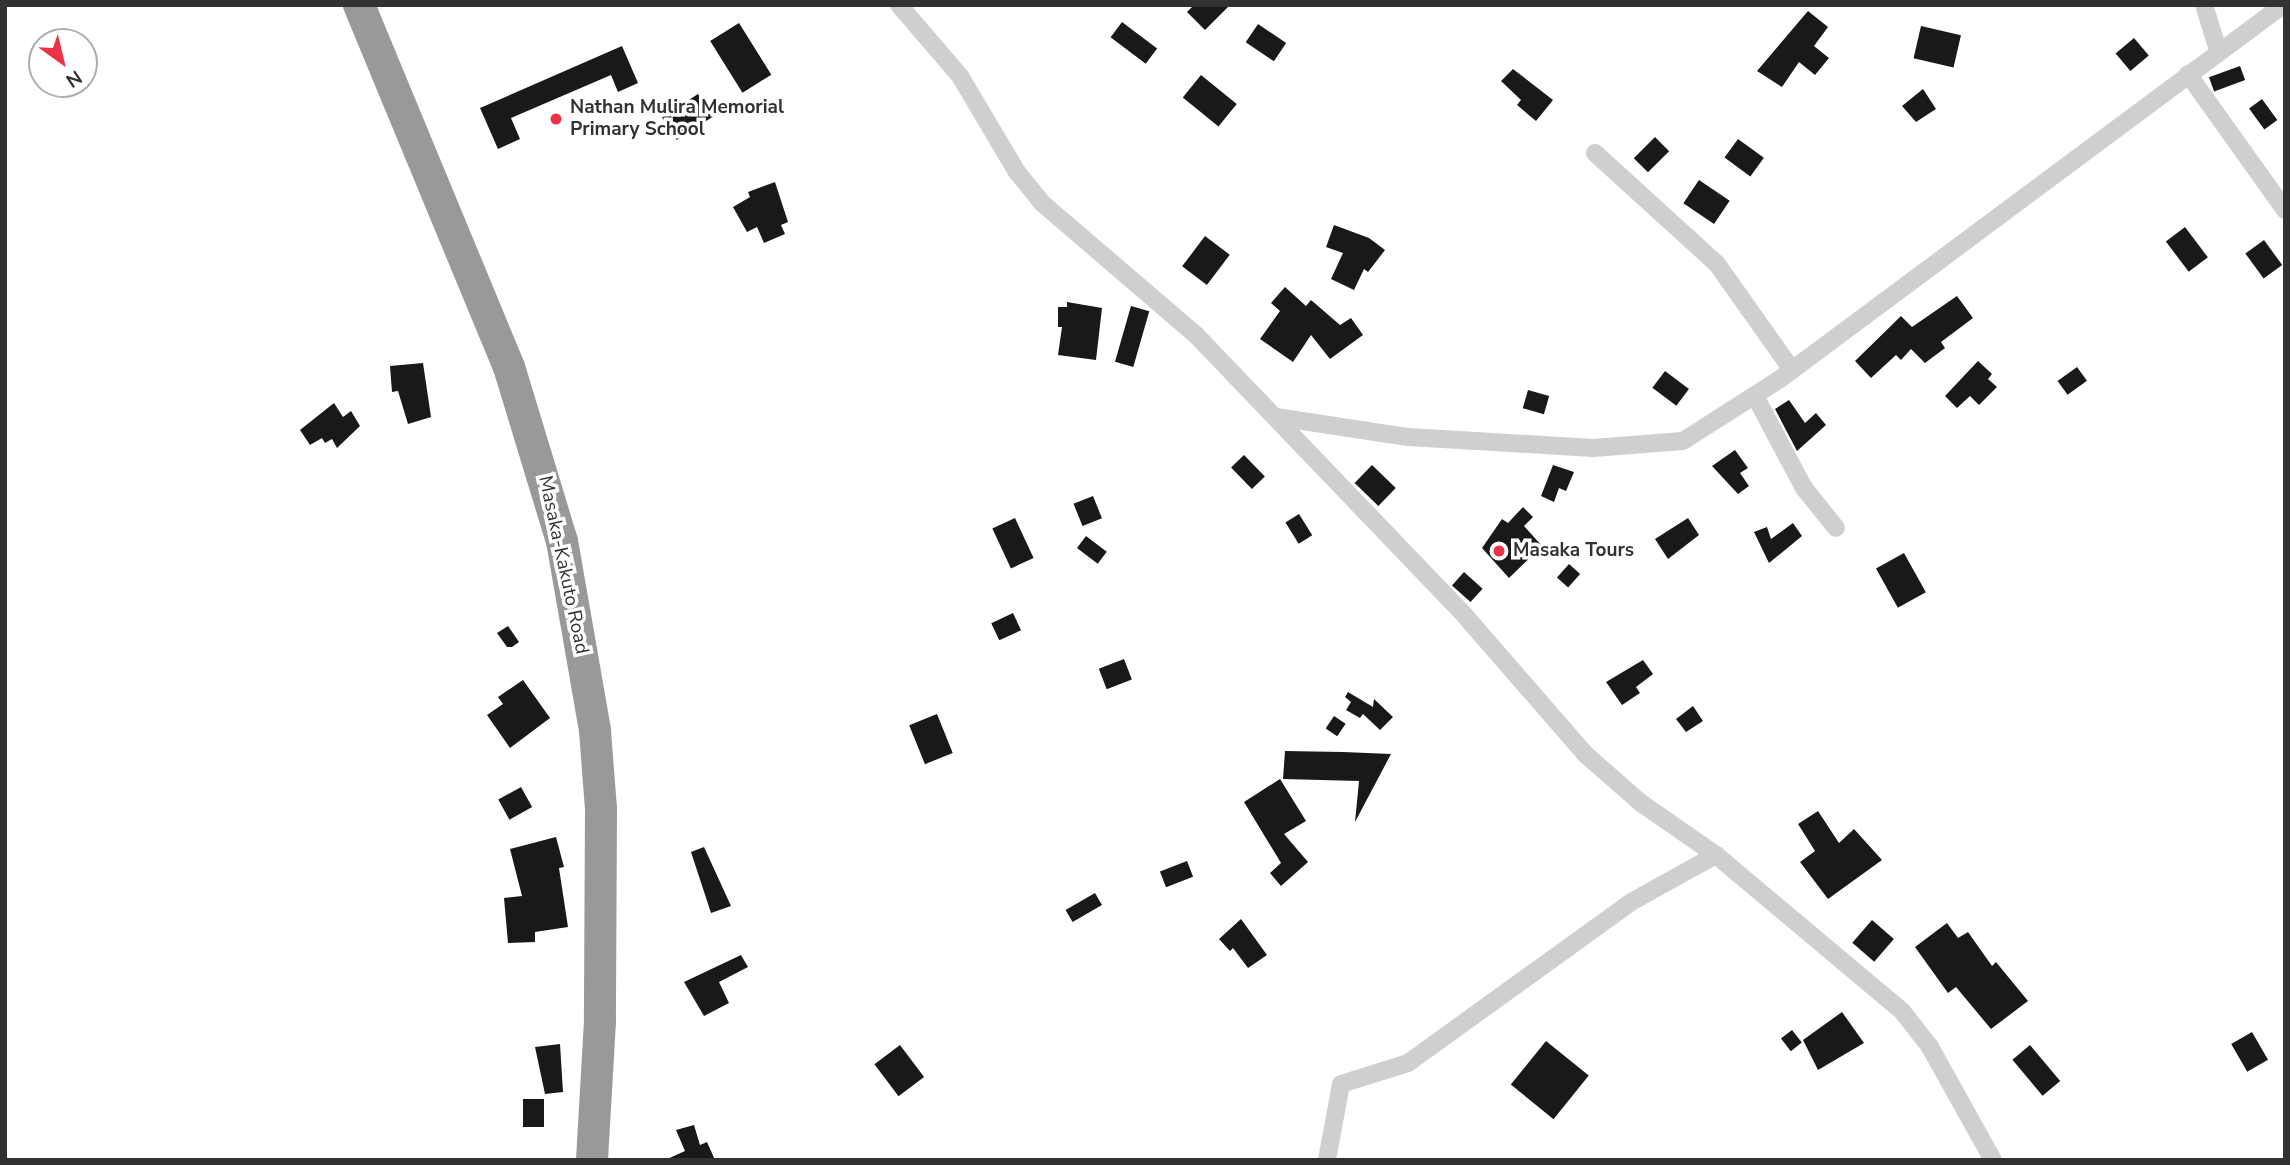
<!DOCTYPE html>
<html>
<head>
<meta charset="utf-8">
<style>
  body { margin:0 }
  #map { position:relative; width:2290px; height:1165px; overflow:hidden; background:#fff; font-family:"Nunito Sans",sans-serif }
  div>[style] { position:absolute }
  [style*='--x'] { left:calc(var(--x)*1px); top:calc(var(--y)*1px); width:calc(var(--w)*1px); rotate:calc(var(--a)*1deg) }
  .building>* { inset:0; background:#191919; transform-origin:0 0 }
  .street>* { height:18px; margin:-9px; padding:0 9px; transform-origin:9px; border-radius:9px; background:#cfcfcf }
  .highway>* { height:32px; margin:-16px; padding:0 16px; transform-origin:16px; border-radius:16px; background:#999 }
  .dots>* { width:19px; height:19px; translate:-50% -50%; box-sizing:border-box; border:4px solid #fff; border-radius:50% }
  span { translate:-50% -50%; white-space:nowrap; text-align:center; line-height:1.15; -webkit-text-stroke:7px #fff; paint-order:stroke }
  .poi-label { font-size:19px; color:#323232; font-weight:700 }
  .left { translate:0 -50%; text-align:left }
  .street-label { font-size:19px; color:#323232 }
  .frame { position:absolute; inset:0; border:7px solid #323232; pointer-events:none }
  .north { position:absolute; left:28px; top:28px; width:70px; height:70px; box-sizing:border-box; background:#fff; border:2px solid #adadad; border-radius:50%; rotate:146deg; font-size:19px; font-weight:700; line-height:28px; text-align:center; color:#323232 }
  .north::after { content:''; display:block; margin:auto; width:24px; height:32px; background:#eb3246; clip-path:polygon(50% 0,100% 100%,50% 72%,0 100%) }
</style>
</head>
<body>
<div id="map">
  <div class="building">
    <div style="clip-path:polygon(1194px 5px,1230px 5px,1205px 30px,1187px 12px)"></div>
    <div style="clip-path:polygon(1808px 11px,1828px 27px,1814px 46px,1829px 58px,1815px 75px,1799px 62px,1782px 87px,1757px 71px)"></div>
    <div style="left:1122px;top:22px;width:44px;height:19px;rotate:37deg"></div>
    <div style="left:739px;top:23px;width:61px;height:34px;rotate:58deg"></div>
    <div style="left:1258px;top:24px;width:34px;height:22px;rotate:34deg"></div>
    <div style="left:1921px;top:26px;width:41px;height:33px;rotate:13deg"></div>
    <div style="left:2134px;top:38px;width:23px;height:24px;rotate:50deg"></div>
    <div style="clip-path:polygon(622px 46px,638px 83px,618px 92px,611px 75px,511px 118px,520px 139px,498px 149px,480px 108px)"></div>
    <div style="left:2240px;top:66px;width:15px;height:33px;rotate:70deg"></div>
    <div style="clip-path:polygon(1513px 69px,1553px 100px,1536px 121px,1517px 105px,1521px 100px,1501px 81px)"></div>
    <div style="left:1201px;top:75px;width:46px;height:29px;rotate:39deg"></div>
    <div style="clip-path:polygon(1923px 89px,1936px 109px,1916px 122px,1902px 106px)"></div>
    <div style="left:698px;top:94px;width:27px;height:43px;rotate:57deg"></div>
    <div style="left:2262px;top:99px;width:26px;height:16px;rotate:54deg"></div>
    <div style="left:1655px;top:137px;width:20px;height:30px;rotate:45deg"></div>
    <div style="left:1738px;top:139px;width:32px;height:23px;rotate:36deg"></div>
    <div style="left:1699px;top:180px;width:37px;height:28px;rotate:34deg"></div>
    <div style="clip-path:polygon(775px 182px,788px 222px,781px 225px,785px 234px,764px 243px,757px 227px,747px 232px,733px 207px,750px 197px,748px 192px)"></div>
    <div style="clip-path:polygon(1334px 225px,1369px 238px,1385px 250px,1368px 272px,1364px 269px,1354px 290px,1331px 279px,1343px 253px,1326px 247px)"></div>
    <div style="left:2185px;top:227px;width:38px;height:24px;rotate:53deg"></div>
    <div style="left:1205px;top:236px;width:31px;height:38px;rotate:37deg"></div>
    <div style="left:2264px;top:240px;width:31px;height:23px;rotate:54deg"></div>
    <div style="clip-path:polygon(1285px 287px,1306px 306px,1311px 300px,1340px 325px,1351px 318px,1363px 335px,1330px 359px,1311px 335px,1293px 362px,1260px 339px,1280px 311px,1271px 303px)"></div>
    <div style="clip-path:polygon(1957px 296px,1973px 318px,1941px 342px,1945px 348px,1925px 363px,1911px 349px,1901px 360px,1896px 355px,1871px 378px,1855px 361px,1901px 316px,1912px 327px)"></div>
    <div style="clip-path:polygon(1067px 302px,1102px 308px,1096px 360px,1058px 355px,1062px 327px,1058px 327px,1058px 307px,1067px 307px)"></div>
    <div style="left:1131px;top:306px;width:19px;height:58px;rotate:16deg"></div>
    <div style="clip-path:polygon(1978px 361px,1992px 374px,1988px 379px,1997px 387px,1979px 405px,1970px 396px,1957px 408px,1945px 396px)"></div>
    <div style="clip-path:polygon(423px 363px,431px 417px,408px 424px,398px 391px,392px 392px,390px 366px)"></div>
    <div style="left:2077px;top:367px;width:17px;height:24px;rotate:54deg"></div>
    <div style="left:1665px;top:371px;width:30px;height:21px;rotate:37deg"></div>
    <div style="left:1528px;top:390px;width:22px;height:19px;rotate:16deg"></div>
    <div style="clip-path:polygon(1789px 400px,1805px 423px,1816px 413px,1826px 425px,1797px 451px,1775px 409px)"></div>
    <div style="clip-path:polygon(334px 403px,343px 417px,351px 411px,360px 426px,337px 448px,332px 439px,325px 443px,322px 438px,310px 445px,300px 430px)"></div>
    <div style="clip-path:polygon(1735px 450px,1748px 468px,1740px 473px,1749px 486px,1738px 494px,1712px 466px)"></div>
    <div style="left:1244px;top:455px;width:30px;height:18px;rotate:46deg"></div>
    <div style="left:1372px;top:465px;width:33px;height:25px;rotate:44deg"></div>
    <div style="clip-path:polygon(1553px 465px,1574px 472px,1566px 491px,1559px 488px,1554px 502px,1541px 496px)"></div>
    <div style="left:1093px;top:496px;width:24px;height:21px;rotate:68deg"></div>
    <div style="clip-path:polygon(1523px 507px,1533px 517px,1524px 526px,1542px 546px,1509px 578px,1482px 548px,1502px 519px,1508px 523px)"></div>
    <div style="left:1299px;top:514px;width:25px;height:16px;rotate:58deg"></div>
    <div style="left:1015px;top:518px;width:44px;height:25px;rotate:65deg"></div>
    <div style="clip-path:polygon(1688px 518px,1699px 535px,1668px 559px,1655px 539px)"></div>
    <div style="clip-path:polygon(1793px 523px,1802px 536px,1769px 563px,1754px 532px,1767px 527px,1771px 539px)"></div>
    <div style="left:1086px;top:536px;width:26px;height:15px;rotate:37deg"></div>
    <div style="left:1904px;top:553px;width:45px;height:32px;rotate:61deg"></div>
    <div style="left:1569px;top:564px;width:15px;height:18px;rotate:42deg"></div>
    <div style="left:1464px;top:572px;width:25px;height:18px;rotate:42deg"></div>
    <div style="left:1013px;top:613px;width:19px;height:24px;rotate:65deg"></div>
    <div style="clip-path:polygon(508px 626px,519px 642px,512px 647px,507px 647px,497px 633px)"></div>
    <div style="left:1124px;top:659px;width:22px;height:27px;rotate:69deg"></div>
    <div style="clip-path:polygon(1643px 660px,1653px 674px,1636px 687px,1640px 693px,1622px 705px,1606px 682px)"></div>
    <div style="clip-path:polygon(523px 680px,550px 718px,510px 748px,487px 715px,503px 704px,498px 697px)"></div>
    <div style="clip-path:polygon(1348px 692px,1373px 707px,1374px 699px,1393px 717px,1380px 730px,1363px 714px,1360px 718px,1346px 710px,1351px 702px,1345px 697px)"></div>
    <div style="clip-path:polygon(1693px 706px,1703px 721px,1686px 732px,1676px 719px)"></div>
    <div style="left:937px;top:714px;width:42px;height:30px;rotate:68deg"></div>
    <div style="left:1334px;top:716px;width:14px;height:15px;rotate:34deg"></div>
    <div style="clip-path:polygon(1285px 751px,1343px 752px,1391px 754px,1355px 822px,1359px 781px,1283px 779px)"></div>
    <div style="clip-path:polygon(1280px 779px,1306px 821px,1284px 834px,1308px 862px,1281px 886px,1270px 873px,1281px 863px,1244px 802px)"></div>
    <div style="left:521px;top:787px;width:23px;height:26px;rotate:61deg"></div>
    <div style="clip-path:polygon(1818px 811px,1839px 843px,1854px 829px,1882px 860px,1828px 899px,1800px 862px,1815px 851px,1798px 824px)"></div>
    <div style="clip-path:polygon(556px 837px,564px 867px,559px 868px,568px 927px,535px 932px,535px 942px,508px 943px,504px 898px,522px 896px,510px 849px)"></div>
    <div style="clip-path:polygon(704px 847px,731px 906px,711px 913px,691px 852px)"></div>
    <div style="left:1187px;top:861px;width:17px;height:29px;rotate:69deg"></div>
    <div style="left:1095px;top:893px;width:14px;height:34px;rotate:60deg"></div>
    <div style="clip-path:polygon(1241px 919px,1267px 955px,1248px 968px,1233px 948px,1230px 951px,1219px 939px)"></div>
    <div style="left:1872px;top:920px;width:29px;height:30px;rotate:41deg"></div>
    <div style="clip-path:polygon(1947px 923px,1958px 938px,1968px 932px,1992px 966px,1996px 962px,2028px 1001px,1991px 1029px,1956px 987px,1948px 993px,1915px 947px)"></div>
    <div style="clip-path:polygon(741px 955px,748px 967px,719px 982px,729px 1003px,704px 1016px,684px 982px)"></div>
    <div style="clip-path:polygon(1842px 1012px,1864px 1043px,1818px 1070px,1803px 1040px)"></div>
    <div style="left:1792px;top:1030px;width:16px;height:14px;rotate:52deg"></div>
    <div style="left:2252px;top:1032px;width:32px;height:24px;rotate:60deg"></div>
    <div style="left:1546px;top:1041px;width:55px;height:56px;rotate:39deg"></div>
    <div style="clip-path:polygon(560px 1044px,563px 1092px,545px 1094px,535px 1047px)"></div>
    <div style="left:900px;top:1045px;width:40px;height:32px;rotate:53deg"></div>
    <div style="left:2030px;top:1045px;width:47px;height:23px;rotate:50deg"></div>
    <div style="left:523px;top:1099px;width:21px;height:28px"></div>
    <div style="clip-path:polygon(694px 1125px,700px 1145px,707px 1142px,715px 1160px,665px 1160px,685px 1151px,676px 1130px)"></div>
  </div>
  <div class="street">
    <div style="--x:899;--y:5;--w:94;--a:49.3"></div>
    <div style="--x:960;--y:76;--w:112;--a:59.3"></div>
    <div style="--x:1017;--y:172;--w:40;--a:51"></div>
    <div style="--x:1042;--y:203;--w:203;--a:40.6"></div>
    <div style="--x:1196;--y:335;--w:381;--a:46.2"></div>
    <div style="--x:1460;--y:610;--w:191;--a:49"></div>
    <div style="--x:1585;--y:754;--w:74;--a:41.2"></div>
    <div style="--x:1641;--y:803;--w:91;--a:34.7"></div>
    <div style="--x:1716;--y:855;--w:243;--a:40"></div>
    <div style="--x:1902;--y:1011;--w:46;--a:52.1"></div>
    <div style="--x:1930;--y:1047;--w:129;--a:60.9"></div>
    <div style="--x:2204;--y:5;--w:47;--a:72.7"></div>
    <div style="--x:2188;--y:74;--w:167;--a:54.5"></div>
    <div style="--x:1595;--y:153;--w:165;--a:42.3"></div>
    <div style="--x:1717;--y:264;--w:130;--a:54.7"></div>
    <div style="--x:1755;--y:396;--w:104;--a:62"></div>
    <div style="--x:1804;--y:488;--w:51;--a:51.3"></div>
    <div style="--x:1276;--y:417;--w:134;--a:8.6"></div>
    <div style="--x:1409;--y:437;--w:184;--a:3.4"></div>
    <div style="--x:1593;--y:448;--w:90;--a:-4.4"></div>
    <div style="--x:1683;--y:441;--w:115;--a:-32.6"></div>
    <div style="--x:1780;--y:379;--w:627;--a:-36.63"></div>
    <div style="--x:1327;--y:1160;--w:77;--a:-79.6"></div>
    <div style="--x:1341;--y:1084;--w:70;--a:-17.4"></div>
    <div style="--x:1408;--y:1063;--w:277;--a:-35.8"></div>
    <div style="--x:1633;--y:901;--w:95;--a:-29"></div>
  </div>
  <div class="highway">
    <div style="--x:359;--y:5;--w:392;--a:67.5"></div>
    <div style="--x:509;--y:367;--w:182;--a:73.1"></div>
    <div style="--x:562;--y:541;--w:193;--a:80.1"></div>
    <div style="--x:595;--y:731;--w:78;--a:85.6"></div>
    <div style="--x:601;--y:809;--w:212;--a:90.3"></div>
    <div style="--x:600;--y:1021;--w:139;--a:93.3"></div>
  </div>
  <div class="dots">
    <div style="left:556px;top:119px;background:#eb3246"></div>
    <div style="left:1499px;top:551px;background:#eb3246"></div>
  </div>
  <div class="poi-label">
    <span class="left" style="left:570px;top:119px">Nathan Mulira Memorial<br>Primary School</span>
    <span class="left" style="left:1513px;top:551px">Masaka Tours</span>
  </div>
  <div class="street-label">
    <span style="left:563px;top:565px;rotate:78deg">Masaka-Kakuto Road</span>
  </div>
  <div class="frame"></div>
  <div class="north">N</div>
</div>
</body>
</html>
